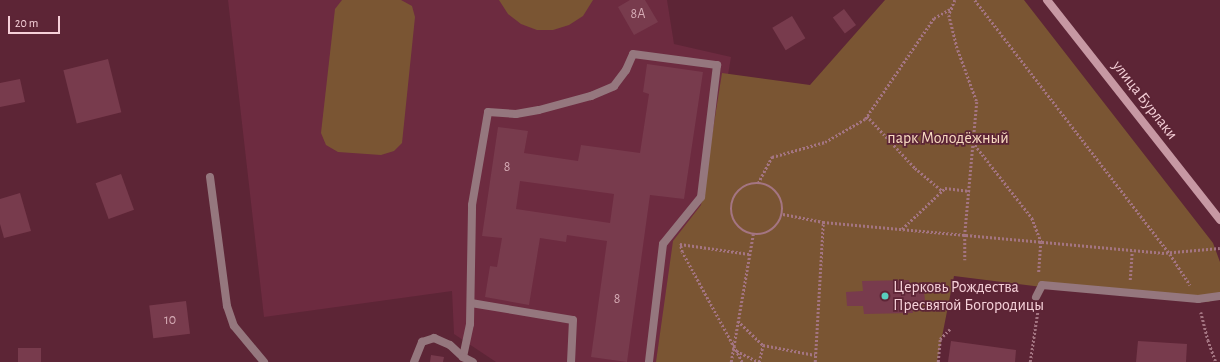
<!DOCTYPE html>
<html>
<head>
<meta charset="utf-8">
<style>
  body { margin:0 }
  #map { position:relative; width:1220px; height:362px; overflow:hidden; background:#5d2536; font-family:"Alegreya Sans",sans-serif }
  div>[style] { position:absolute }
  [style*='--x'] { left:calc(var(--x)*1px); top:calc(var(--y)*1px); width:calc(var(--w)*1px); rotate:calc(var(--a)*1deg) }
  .built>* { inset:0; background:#6d2b40 }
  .green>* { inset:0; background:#7a5533 }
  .building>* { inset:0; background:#783b4d; transform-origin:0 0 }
  .path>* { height:2.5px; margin-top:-1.25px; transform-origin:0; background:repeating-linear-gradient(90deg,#a47582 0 2px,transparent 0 4px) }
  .path>.ring { margin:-1.25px; padding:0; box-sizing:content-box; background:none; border:2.5px solid #a47582; border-radius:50% }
  .lane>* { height:8px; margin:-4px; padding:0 4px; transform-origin:4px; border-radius:4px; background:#95777e }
  .street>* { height:8px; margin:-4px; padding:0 4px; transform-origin:4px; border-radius:4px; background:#95777e }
  .secondary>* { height:8px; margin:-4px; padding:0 4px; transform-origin:4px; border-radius:4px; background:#c798a3 }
  .dots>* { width:11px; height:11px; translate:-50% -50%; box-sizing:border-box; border:2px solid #5d2536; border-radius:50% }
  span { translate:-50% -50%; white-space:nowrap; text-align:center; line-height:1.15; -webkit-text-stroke:3.5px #5d2536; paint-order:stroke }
  .number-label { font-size:14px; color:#d6acb6 }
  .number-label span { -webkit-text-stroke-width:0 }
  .street-label { font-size:16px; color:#f6d1d9 }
  .park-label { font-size:16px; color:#f8dbc1 }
  .poi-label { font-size:16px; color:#f6d1d9 }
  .left { translate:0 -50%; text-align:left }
  .scale { position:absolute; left:8px; top:16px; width:52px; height:18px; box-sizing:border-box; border:2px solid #f6d1d9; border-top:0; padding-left:5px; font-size:12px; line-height:14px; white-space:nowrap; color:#f6d1d9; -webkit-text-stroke:3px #5d2536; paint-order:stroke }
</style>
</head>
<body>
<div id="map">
  <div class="built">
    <div style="clip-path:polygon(228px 0,667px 0,674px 44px,731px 57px,701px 236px,678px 362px,496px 362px,454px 334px,452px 291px,264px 317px)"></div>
  </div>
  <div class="green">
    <div style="clip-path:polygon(342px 0,401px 0,412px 6px,415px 17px,402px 143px,394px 151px,381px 155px,338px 152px,326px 145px,321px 133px,335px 9px)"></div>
    <div style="clip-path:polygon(499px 0,593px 0,583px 16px,569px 25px,553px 30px,537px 30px,521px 24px,508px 14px)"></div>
    <div style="clip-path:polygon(885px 0,1024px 0,1213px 243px,1220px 262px,1220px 297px,1208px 302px,1042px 287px,954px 276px,937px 362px,656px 362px,673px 241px,701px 205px,722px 73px,810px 85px)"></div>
  </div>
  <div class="building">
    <div style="clip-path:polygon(630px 0,645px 0,658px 22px,634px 35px,618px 7px)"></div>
    <div style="left:844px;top:9px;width:20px;height:14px;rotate:53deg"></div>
    <div style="left:792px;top:16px;width:26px;height:23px;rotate:59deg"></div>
    <div style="left:108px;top:59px;width:55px;height:46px;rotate:76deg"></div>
    <div style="clip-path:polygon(evenodd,647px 64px,703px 72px,684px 199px,650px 195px,627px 362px,591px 357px,607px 241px,567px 235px,566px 242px,540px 238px,529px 305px,485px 297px,490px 266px,497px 267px,502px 238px,482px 236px,498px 127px,528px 131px,524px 153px,578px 161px,581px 145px,640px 153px,649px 94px,643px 92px,647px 64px,520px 181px,614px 194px,610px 223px,516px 209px,520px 181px)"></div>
    <div style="clip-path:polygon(20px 79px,25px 102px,0 107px,0 83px)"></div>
    <div style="left:121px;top:174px;width:38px;height:27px;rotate:70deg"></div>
    <div style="clip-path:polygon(20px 193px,31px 231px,4px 238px,0 224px,0 199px)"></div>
    <div style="clip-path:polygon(909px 280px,911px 287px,918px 287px,924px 292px,925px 300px,918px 307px,912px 308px,913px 313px,864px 314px,863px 306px,847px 306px,846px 292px,863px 291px,862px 281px)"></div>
    <div style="left:186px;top:301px;width:33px;height:37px;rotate:83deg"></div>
    <div style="clip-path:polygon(951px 341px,1016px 350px,1015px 362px,948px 362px)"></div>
    <div style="clip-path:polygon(1138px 341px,1187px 344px,1186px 362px,1136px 362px)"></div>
    <div style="left:18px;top:348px;width:23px;height:14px"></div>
    <div style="clip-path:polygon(431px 355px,444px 357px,443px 362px,430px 362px)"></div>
  </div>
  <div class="path">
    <div style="--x:955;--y:0;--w:16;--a:112"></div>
    <div style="--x:949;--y:15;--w:36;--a:76"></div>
    <div style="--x:958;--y:50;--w:55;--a:69.9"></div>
    <div style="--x:977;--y:102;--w:134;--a:95.2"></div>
    <div style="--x:965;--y:235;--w:25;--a:90"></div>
    <div style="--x:975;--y:0;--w:320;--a:52.5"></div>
    <div style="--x:1170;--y:254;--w:37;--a:57"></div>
    <div style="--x:867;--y:116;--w:71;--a:47.3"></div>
    <div style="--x:915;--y:168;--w:35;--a:40"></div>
    <div style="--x:975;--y:145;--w:93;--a:52"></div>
    <div style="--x:1032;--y:218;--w:26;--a:69"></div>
    <div style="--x:1041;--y:242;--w:31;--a:94"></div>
    <div style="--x:758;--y:183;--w:30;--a:-62"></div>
    <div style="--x:772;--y:157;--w:55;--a:-15.8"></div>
    <div style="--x:825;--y:142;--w:46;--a:-29.9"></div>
    <div style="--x:865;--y:119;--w:122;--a:-55.7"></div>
    <div style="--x:934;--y:18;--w:21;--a:-29"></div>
    <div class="ring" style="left:731px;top:183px;width:49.5px;height:49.5px"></div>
    <div style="--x:783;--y:214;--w:41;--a:11.3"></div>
    <div style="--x:823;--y:222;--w:340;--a:5.2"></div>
    <div style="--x:1162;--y:253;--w:58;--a:-4.9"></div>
    <div style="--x:902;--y:229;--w:59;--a:-43.6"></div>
    <div style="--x:945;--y:188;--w:25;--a:7"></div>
    <div style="--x:1130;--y:280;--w:29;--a:-86"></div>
    <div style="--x:1201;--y:312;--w:29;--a:76"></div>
    <div style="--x:1208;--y:340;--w:23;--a:70"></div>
    <div style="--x:738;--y:321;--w:35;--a:44"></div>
    <div style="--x:733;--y:349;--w:29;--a:27"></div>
    <div style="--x:759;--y:362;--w:17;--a:-77"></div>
    <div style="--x:763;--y:345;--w:53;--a:10.9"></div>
    <div style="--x:731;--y:362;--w:130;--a:-80.2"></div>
    <div style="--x:742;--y:362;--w:125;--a:-118.6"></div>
    <div style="--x:682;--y:252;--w:8;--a:-104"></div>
    <div style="--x:680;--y:244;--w:70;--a:8.2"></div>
    <div style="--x:815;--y:362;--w:140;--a:-86.7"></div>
    <div style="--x:938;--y:362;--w:23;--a:-85"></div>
    <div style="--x:940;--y:339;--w:14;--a:-45"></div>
    <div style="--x:1030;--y:362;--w:54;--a:-81.4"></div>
  </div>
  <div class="lane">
    <div style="--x:1036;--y:297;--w:13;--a:-63"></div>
    <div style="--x:1042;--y:285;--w:157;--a:5.1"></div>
    <div style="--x:1198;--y:299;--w:22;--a:-8"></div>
    <div style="--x:471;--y:303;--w:103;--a:9.5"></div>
    <div style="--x:573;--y:320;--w:42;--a:92.7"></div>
    <div style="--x:463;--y:357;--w:34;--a:-78"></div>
    <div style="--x:470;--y:324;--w:119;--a:-89"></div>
    <div style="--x:472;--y:205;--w:94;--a:-80.2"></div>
    <div style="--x:488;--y:112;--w:28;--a:4"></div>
    <div style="--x:516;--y:114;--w:23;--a:-10"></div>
    <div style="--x:539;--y:110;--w:54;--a:-15.1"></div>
    <div style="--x:591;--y:96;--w:25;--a:-23"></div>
    <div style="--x:614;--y:86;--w:20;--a:-53"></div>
    <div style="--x:626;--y:70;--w:17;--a:-66"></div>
    <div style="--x:633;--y:54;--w:85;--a:7.5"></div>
    <div style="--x:717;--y:65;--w:133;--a:96.9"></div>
    <div style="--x:701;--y:197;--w:60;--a:129"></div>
    <div style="--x:663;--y:244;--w:119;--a:96.8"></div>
  </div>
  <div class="street">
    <div style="--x:210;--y:177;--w:130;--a:82.5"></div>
    <div style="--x:227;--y:306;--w:21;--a:71"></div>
    <div style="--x:234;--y:326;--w:47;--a:50.2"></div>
    <div style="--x:414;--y:362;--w:22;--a:-68"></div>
    <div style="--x:422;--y:342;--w:13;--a:-18"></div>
    <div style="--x:434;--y:338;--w:17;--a:24"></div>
    <div style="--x:450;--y:345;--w:18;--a:43"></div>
    <div style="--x:463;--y:357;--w:11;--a:27"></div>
  </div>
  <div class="secondary">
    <div style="--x:1047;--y:0;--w:280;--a:51.8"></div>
  </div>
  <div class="dots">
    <div style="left:885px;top:296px;background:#59cebe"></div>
  </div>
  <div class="number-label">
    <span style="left:638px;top:14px">8А</span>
    <span style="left:507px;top:167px">8</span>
    <span style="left:617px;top:299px">8</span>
    <span style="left:170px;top:320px">10</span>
  </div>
  <div class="street-label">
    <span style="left:1145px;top:100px;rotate:52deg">улица Бурлаки</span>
  </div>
  <div class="park-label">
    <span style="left:948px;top:138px">парк Молодёжный</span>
  </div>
  <div class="poi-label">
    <span class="left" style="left:893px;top:296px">Церковь Рождества<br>Пресвятой Богородицы</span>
  </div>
  <div class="scale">20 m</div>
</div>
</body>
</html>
